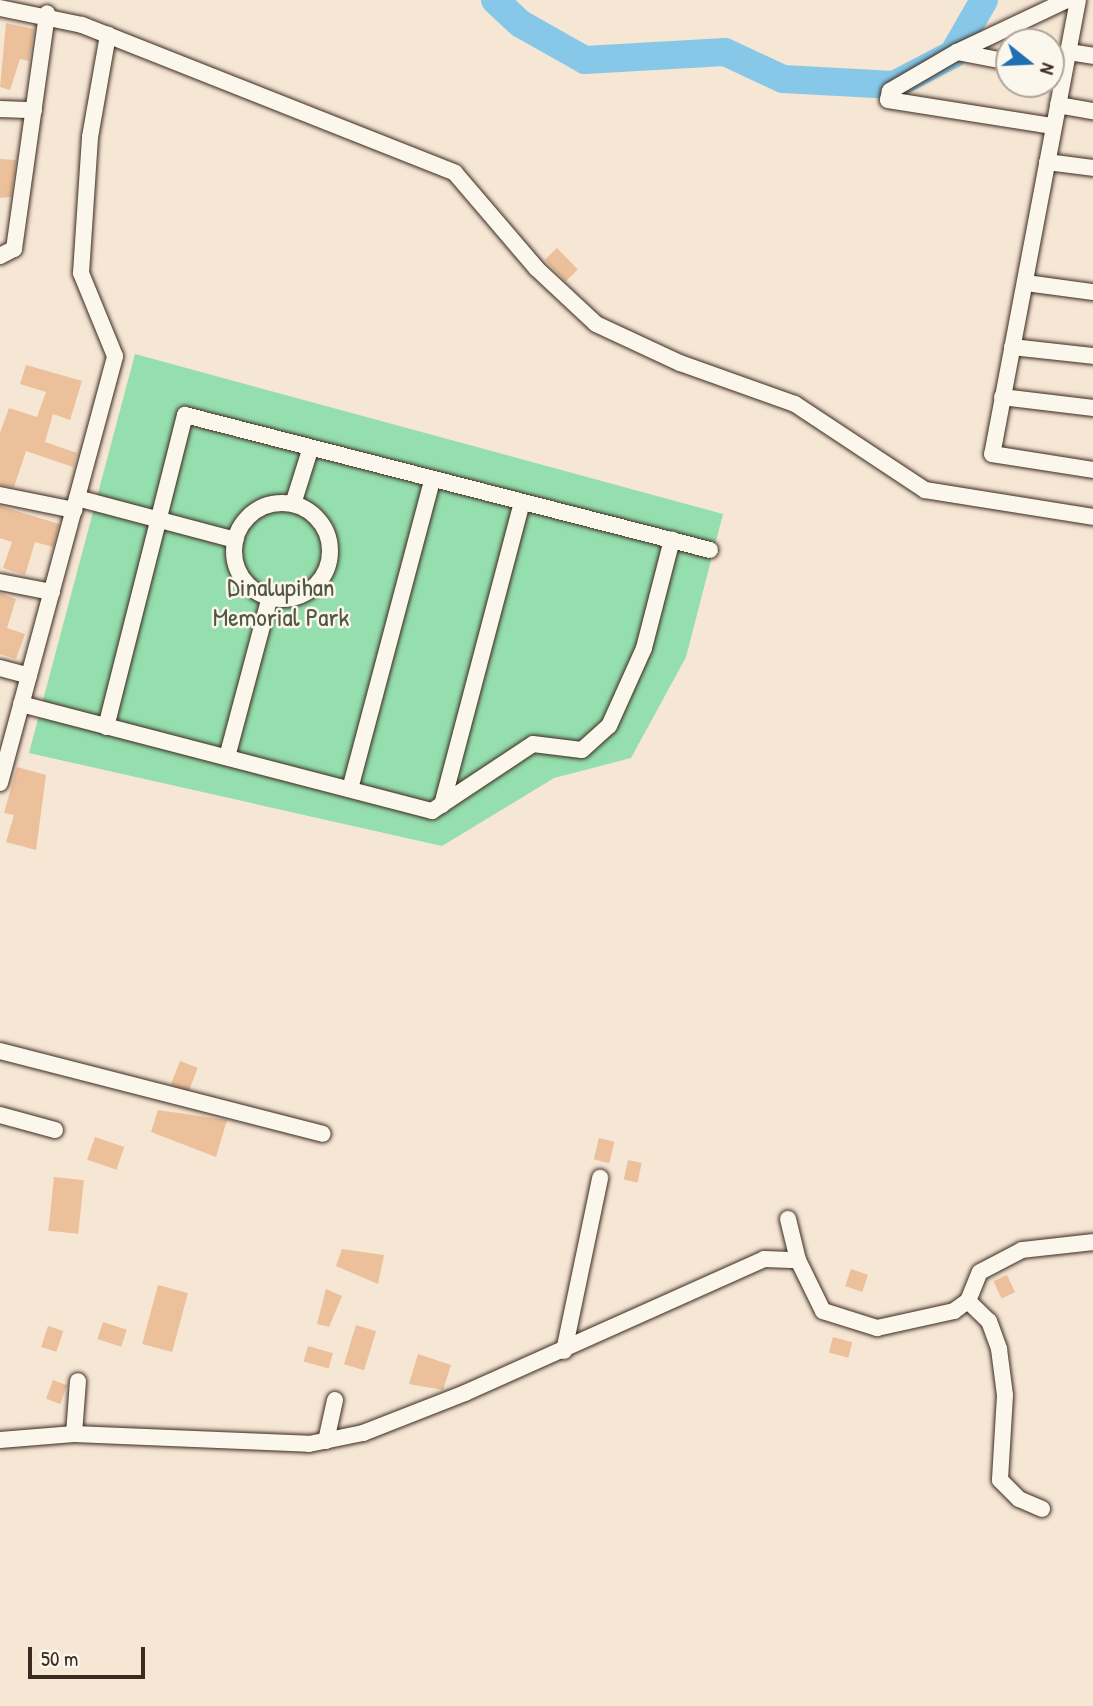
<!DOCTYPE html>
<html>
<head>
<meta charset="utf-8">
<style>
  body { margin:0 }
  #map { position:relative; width:1093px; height:1706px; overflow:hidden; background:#f6e6d4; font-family:"Patrick Hand",sans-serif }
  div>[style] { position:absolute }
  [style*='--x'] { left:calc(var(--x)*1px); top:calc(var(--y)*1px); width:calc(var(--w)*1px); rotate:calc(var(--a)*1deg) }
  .green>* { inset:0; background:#95dead }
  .river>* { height:28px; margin:-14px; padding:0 14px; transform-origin:14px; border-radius:14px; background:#87c8e8 }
  .building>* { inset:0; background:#ebc09b; transform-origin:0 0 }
  .roads { filter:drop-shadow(0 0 2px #3b2a1e) drop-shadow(0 0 2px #3b2a1e) }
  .minor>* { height:16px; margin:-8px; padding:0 8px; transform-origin:8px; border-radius:8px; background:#fbf7ec }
  .minor>.ring { margin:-8px; padding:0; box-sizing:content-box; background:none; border:16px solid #fbf7ec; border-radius:50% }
  span { translate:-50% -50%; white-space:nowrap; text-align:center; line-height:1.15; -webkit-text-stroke:5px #fbf7ec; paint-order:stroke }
  .park-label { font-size:26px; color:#525742 }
  .north { position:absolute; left:995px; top:28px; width:70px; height:70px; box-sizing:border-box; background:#fbf7ec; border:2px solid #aea59a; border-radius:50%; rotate:108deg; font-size:19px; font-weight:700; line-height:28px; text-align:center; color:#3b2a1e }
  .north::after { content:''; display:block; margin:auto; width:24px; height:32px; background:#1f6fb2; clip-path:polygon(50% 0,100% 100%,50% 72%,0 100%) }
  .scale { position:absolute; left:28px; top:1647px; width:117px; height:32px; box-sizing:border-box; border:4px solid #3b2a1e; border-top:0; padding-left:9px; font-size:21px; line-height:24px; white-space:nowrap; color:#3b2a1e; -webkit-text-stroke:5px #fbf7ec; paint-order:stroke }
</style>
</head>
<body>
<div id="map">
  <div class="green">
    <div style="clip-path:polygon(135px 354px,723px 514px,686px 657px,631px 758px,554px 778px,442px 846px,29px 753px)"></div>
  </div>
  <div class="river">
    <div style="--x:495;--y:0;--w:35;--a:43"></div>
    <div style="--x:521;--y:24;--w:73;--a:29.4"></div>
    <div style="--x:585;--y:60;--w:140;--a:-3.3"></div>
    <div style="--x:725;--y:52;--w:64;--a:25"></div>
    <div style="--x:783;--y:79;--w:111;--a:3.1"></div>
    <div style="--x:894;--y:85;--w:67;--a:-27.7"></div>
    <div style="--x:953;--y:54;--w:62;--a:-60.1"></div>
  </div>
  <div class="building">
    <div style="clip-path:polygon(6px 23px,34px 29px,29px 61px,20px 59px,10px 90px,0 87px)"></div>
    <div style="clip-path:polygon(0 159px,16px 160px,11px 197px,0 198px)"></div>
    <div style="left:557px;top:248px;width:30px;height:17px;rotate:46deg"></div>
    <div style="clip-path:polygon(26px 365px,82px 381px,70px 420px,53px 414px,45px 442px,77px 453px,73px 467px,26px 451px,14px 487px,0 485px,0 433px,9px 408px,37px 417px,46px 392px,20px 384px)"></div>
    <div style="clip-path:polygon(0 506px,59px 524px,53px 547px,35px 542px,25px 575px,3px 568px,12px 542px,0 538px)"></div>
    <div style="clip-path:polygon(0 593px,16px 599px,7px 628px,25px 634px,16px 659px,0 654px)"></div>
    <div style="clip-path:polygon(17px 767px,46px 775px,36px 850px,6px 842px,14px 815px,4px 813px)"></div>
    <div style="left:180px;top:1061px;width:19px;height:25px;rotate:21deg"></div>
    <div style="clip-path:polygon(158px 1110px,227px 1120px,216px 1157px,151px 1132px)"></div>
    <div style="left:95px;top:1137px;width:31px;height:24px;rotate:19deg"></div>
    <div style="left:599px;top:1138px;width:16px;height:22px;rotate:14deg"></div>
    <div style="left:628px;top:1160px;width:14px;height:20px;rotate:12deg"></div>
    <div style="left:54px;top:1177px;width:30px;height:54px;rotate:6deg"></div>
    <div style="clip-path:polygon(342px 1249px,384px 1255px,378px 1284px,336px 1266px)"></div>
    <div style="left:851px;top:1269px;width:18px;height:18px;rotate:19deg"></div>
    <div style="left:1007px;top:1275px;width:19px;height:15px;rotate:65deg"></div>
    <div style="left:158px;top:1285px;width:31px;height:61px;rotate:15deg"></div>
    <div style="clip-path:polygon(326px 1289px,342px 1296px,329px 1327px,317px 1324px)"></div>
    <div style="left:103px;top:1322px;width:25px;height:18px;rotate:18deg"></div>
    <div style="left:356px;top:1325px;width:21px;height:41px;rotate:17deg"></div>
    <div style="left:48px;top:1326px;width:16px;height:22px;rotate:18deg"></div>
    <div style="left:833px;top:1337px;width:20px;height:16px;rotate:15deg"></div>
    <div style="left:308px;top:1346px;width:26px;height:16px;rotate:16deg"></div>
    <div style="clip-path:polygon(418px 1354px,451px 1365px,443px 1390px,409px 1384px)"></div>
    <div style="left:53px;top:1380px;width:15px;height:20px;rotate:20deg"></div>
  </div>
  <div class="roads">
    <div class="minor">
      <div style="--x:1078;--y:0;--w:462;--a:100.7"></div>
      <div style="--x:992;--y:454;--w:102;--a:9"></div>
      <div style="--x:0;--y:8;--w:84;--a:11.7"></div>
      <div style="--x:82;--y:25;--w:401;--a:21.6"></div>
      <div style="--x:455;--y:173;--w:125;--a:49.5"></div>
      <div style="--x:536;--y:268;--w:82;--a:43"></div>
      <div style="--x:596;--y:324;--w:93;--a:24.9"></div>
      <div style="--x:680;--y:363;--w:122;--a:19.6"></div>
      <div style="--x:795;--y:404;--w:156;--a:33.5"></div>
      <div style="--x:925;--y:490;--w:170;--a:9.1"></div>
      <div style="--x:957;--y:52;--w:122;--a:-25.3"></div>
      <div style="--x:1069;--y:52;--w:24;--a:9"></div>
      <div style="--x:1009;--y:62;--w:53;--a:-169.1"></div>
      <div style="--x:957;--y:52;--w:78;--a:149.8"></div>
      <div style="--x:890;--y:91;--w:9;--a:103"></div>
      <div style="--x:888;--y:100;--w:167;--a:9"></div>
      <div style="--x:1058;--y:105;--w:36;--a:10"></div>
      <div style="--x:0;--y:109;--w:34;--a:2"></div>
      <div style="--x:1047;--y:162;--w:46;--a:7.4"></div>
      <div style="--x:0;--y:256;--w:16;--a:-27"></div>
      <div style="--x:14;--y:249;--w:238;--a:-82"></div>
      <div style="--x:1026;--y:283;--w:68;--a:7.7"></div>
      <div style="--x:1012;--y:347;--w:81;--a:6.3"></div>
      <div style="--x:1002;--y:397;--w:92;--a:6.9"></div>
      <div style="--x:0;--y:495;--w:76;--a:11.5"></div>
      <div style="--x:77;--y:498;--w:164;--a:14.8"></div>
      <div class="ring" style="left:234px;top:503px;width:80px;height:80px"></div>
      <div style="--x:293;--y:504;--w:57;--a:-72.5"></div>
      <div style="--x:0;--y:582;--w:53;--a:10.9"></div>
      <div style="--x:0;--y:668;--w:30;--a:15"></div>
      <div style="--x:21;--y:704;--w:425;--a:14.6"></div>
      <div style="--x:432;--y:811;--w:121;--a:-33.6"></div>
      <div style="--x:533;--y:744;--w:49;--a:7"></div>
      <div style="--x:582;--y:750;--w:36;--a:-42"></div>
      <div style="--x:609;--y:726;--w:85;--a:-65.8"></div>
      <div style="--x:644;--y:648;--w:112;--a:-75.5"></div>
      <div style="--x:106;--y:727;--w:322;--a:-75.8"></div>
      <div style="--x:185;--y:415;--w:542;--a:14.42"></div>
      <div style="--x:227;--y:757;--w:166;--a:-75"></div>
      <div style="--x:0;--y:783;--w:442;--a:-74.9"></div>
      <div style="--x:115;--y:356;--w:90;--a:-112.3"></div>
      <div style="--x:81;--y:273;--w:136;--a:-86.2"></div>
      <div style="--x:90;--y:137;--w:104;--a:-80"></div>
      <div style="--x:350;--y:789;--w:320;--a:-75.1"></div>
      <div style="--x:442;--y:805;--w:312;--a:-75.2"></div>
      <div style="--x:0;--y:1051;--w:333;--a:14.4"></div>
      <div style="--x:0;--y:1115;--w:57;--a:15.3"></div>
      <div style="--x:788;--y:1219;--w:42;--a:76.3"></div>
      <div style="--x:968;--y:1301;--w:29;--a:44"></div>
      <div style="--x:989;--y:1321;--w:30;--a:70"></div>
      <div style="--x:999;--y:1349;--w:46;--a:82.6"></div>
      <div style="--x:1005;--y:1395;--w:85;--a:93.4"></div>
      <div style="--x:1000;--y:1480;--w:27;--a:45"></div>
      <div style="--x:1019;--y:1499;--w:25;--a:23"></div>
      <div style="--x:564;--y:1351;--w:177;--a:-78.2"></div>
      <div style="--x:74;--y:1434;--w:53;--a:-85.7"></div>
      <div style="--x:0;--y:1440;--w:74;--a:-4.6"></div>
      <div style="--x:74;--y:1434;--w:235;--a:2.4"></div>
      <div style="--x:309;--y:1444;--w:55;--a:-11.5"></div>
      <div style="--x:363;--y:1433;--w:110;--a:-21.4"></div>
      <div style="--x:465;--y:1393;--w:328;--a:-24.1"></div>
      <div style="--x:764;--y:1259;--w:34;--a:2"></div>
      <div style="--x:798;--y:1260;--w:57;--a:63.9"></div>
      <div style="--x:823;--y:1311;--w:57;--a:17.5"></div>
      <div style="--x:877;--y:1328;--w:79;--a:-12.4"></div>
      <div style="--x:954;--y:1311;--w:17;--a:-36"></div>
      <div style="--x:968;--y:1301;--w:31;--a:-68"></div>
      <div style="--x:980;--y:1272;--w:47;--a:-27.6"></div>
      <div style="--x:1022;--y:1250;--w:71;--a:-6.4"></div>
      <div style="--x:326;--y:1441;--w:42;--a:-77.6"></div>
    </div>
  </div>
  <div class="park-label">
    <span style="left:281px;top:602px">Dinalupihan<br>Memorial Park</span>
  </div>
  <div class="north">N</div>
  <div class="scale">50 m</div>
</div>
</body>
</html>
